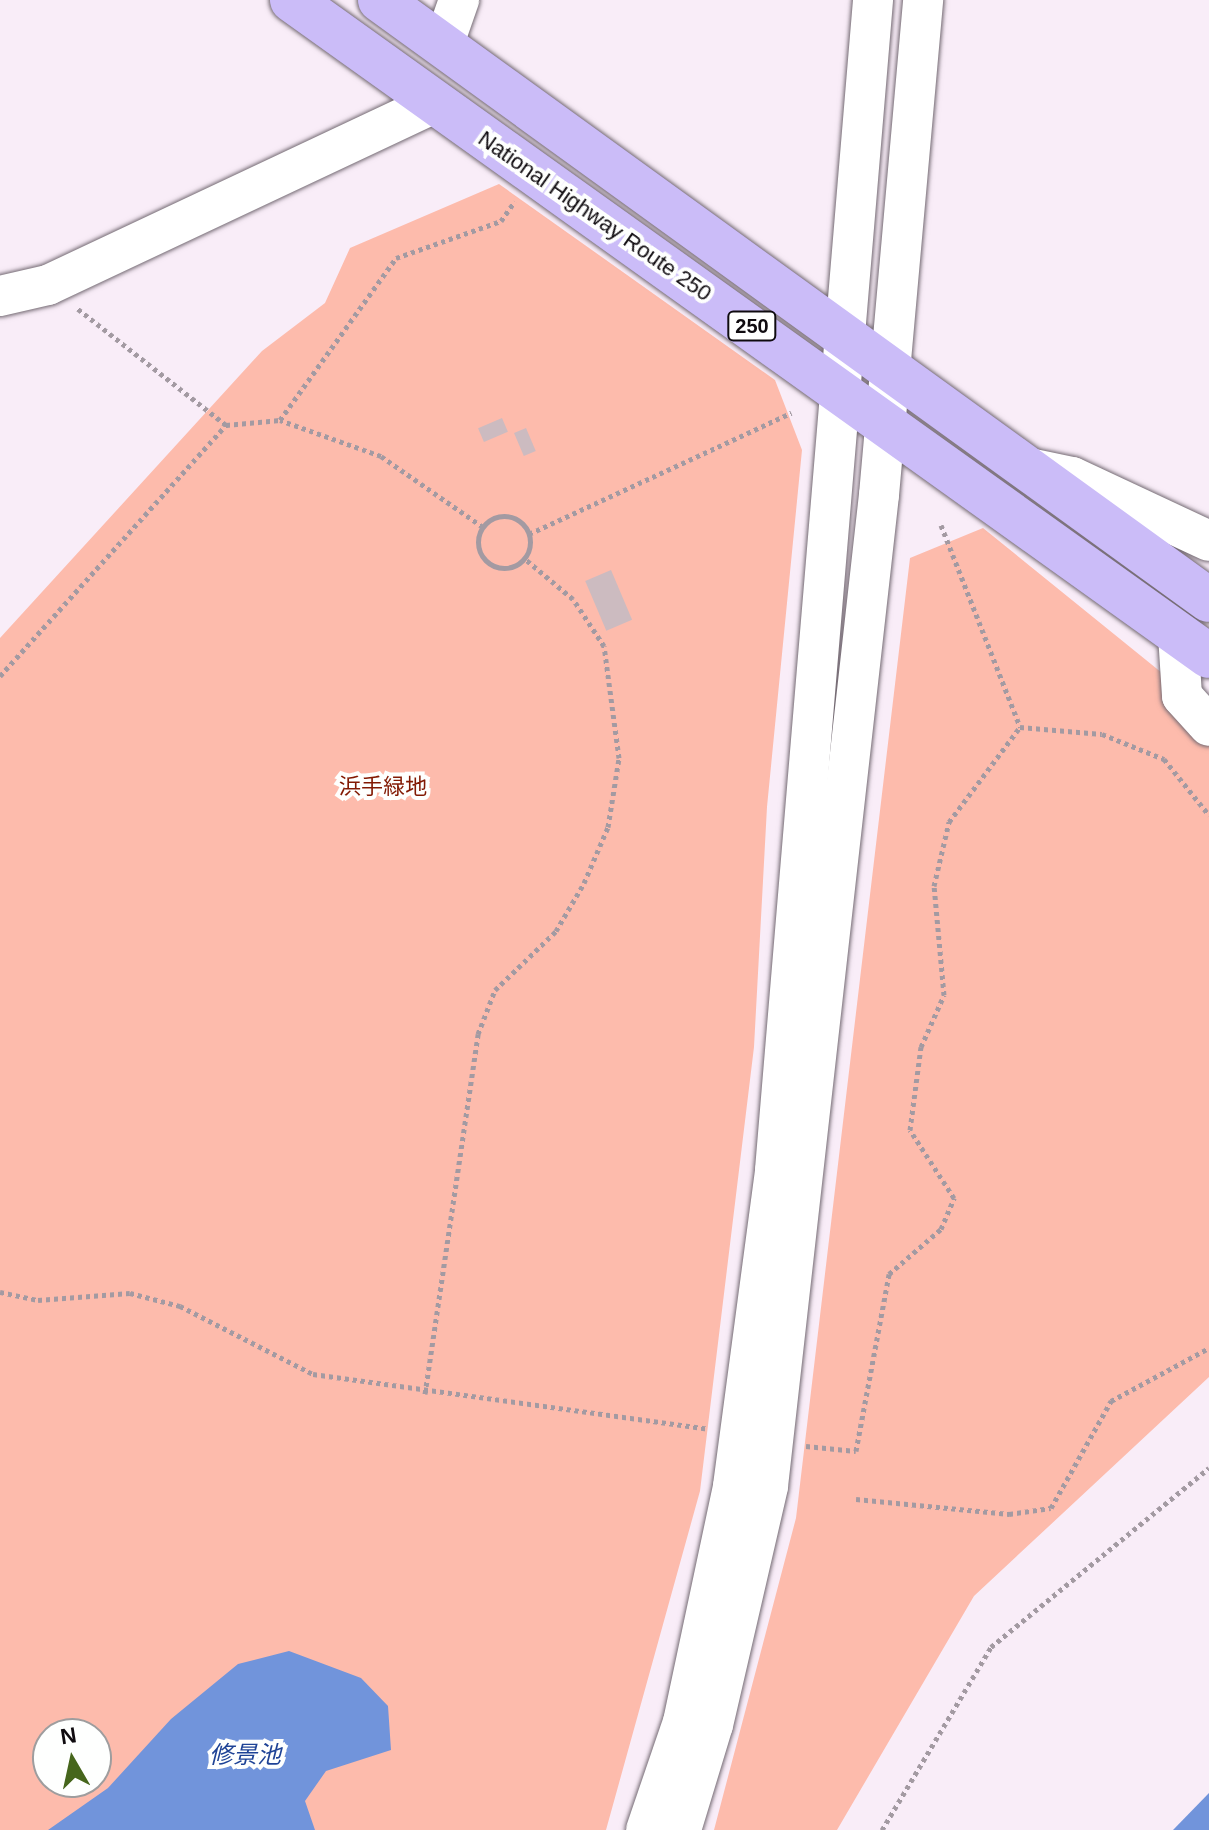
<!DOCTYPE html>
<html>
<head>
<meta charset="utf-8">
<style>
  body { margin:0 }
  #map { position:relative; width:1209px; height:1830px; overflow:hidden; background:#f9edf8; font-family:Helvetica,"Noto Sans JP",sans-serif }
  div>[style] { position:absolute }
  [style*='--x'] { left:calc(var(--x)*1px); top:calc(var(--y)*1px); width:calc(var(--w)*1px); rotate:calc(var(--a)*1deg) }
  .green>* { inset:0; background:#fdbbac }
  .water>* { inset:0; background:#7194db }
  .building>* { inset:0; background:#ccbbc0; transform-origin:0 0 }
  .path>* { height:5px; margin-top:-2.5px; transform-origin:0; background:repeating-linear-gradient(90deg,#a39aa2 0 4px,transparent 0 8px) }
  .path>.ring { margin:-2.5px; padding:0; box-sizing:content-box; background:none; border:5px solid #a39aa2; border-radius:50% }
  .roads { filter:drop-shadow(0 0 2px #746a73) drop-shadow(0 0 2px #746a73) }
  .minor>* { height:40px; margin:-20px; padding:0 20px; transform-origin:20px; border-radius:20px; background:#fff }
  .highway>* { height:44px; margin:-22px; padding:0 22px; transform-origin:22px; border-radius:22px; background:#cbbcf8 }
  span { translate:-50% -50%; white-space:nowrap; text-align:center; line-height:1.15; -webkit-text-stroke:8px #fefffe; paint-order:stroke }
  .shield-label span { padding:2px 6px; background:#fefffe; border:2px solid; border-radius:6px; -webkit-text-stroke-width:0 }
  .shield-label { font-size:20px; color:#0f0b0f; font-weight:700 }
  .street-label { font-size:22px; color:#0f0b0f }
  .park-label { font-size:22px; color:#821903 }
  .water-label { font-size:24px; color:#1e4396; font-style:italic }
  .north { position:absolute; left:32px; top:1718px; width:80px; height:80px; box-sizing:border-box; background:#fefffe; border:2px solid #9e9d9e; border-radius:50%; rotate:351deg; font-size:22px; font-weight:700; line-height:32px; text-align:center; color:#0f0b0f }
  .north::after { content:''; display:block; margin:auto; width:28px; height:36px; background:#46661c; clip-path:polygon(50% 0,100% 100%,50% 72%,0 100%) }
</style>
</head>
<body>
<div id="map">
  <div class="green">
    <div style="clip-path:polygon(evenodd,499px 184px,775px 380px,802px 450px,767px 807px,754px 1047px,700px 1491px,606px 1830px,0 1830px,0 638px,262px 351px,325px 303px,350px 248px,499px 184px,48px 1734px,96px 1734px,96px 1782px,48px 1782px,48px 1734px)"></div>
    <div style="clip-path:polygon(983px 528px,1209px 711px,1209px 1377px,974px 1596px,837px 1830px,714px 1830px,796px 1518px,910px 558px)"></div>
  </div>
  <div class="water">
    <div style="clip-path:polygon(289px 1651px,361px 1678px,388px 1706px,391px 1750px,326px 1771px,305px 1801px,315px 1830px,48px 1830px,108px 1788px,171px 1719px,238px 1664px)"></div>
    <div style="clip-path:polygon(1209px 1793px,1209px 1830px,1173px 1830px)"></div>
  </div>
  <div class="building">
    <div style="left:502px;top:418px;width:15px;height:26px;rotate:67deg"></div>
    <div style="left:526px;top:428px;width:25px;height:13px;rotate:67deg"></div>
    <div style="left:611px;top:570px;width:54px;height:28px;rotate:67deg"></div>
  </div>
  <div class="path">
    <div style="--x:226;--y:425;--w:54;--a:-5.3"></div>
    <div class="ring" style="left:478px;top:516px;width:47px;height:47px"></div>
    <div style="--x:941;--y:525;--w:217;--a:68.6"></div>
    <div style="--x:483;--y:527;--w:124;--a:-145.2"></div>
    <div style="--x:381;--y:456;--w:107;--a:-160.4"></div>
    <div style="--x:280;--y:420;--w:199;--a:-54.4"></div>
    <div style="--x:396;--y:258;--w:111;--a:-19.4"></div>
    <div style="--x:501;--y:221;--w:24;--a:-55"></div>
    <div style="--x:529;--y:534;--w:289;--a:-24.8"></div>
    <div style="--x:0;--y:676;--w:338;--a:-48"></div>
    <div style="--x:226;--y:425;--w:189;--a:-141.9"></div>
    <div style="--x:0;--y:1292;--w:39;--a:12"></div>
    <div style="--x:38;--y:1300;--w:92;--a:-4.4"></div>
    <div style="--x:130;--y:1293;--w:52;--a:14.6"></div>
    <div style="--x:180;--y:1306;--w:149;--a:27.1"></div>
    <div style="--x:313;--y:1374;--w:399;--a:7.9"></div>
    <div style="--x:425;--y:1394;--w:364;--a:-81.6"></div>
    <div style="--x:478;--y:1034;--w:47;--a:-68.9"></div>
    <div style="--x:495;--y:990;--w:85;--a:-44"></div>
    <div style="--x:556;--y:931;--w:56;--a:-59.7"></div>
    <div style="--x:584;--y:883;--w:61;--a:-66.8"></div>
    <div style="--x:608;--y:827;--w:70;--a:-80.9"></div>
    <div style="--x:619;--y:758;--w:113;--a:-97.6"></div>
    <div style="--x:604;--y:646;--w:56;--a:-123.4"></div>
    <div style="--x:573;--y:599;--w:64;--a:-140.1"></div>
    <div style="--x:806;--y:1446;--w:50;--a:5.7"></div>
    <div style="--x:856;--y:1451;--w:180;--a:-79.4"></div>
    <div style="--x:889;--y:1274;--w:69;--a:-40.9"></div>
    <div style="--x:941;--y:1229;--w:34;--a:-67"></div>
    <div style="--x:954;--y:1198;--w:81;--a:-122.9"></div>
    <div style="--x:910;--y:1130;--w:84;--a:-82.5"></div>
    <div style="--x:921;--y:1047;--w:57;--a:-66.1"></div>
    <div style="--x:944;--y:995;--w:109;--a:-95.2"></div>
    <div style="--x:934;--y:886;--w:66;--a:-76.8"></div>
    <div style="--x:949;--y:822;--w:119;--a:-53.2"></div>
    <div style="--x:1020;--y:727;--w:82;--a:4.9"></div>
    <div style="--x:1102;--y:734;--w:67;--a:22"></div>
    <div style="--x:1164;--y:759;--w:72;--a:51.2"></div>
    <div style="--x:856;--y:1499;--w:154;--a:5.6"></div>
    <div style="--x:1009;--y:1514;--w:42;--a:-8.1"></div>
    <div style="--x:1051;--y:1508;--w:123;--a:-60.7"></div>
    <div style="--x:1111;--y:1401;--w:111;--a:-28.4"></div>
    <div style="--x:882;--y:1830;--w:213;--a:-59.2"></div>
    <div style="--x:991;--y:1647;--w:282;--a:-39.4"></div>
  </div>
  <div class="roads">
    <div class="minor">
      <div style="--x:443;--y:46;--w:49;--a:-70.8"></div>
      <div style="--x:0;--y:296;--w:49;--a:-12.9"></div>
      <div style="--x:48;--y:285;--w:428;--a:-25.2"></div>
      <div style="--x:1034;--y:469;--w:39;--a:12"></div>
      <div style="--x:1072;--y:477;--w:151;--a:25"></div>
      <div style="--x:1178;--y:635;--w:61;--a:86.2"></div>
      <div style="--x:1182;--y:696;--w:40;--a:48"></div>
      <div style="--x:646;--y:1830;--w:114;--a:-71.1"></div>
      <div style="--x:683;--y:1722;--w:241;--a:-78"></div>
      <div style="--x:733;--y:1486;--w:319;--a:-82.4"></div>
      <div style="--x:775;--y:1170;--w:1174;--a:-85.21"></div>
      <div style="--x:681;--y:1830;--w:110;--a:-73.1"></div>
      <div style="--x:713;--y:1725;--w:245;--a:-77"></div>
      <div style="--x:768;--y:1486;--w:997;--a:-83.61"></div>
      <div style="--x:879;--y:495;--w:497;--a:-84.9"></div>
    </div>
    <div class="highway">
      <div style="--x:292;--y:0;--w:1127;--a:35.58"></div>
      <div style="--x:380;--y:0;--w:1023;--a:35.9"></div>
    </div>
  </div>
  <div class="shield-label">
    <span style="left:752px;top:326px">250</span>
  </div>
  <div class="street-label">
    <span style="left:595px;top:216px;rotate:35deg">National Highway Route 250</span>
  </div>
  <div class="park-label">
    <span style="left:383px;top:787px">浜手緑地</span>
  </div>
  <div class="water-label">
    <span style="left:245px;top:1755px">修景池</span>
  </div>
  <div class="north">N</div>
</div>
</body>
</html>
